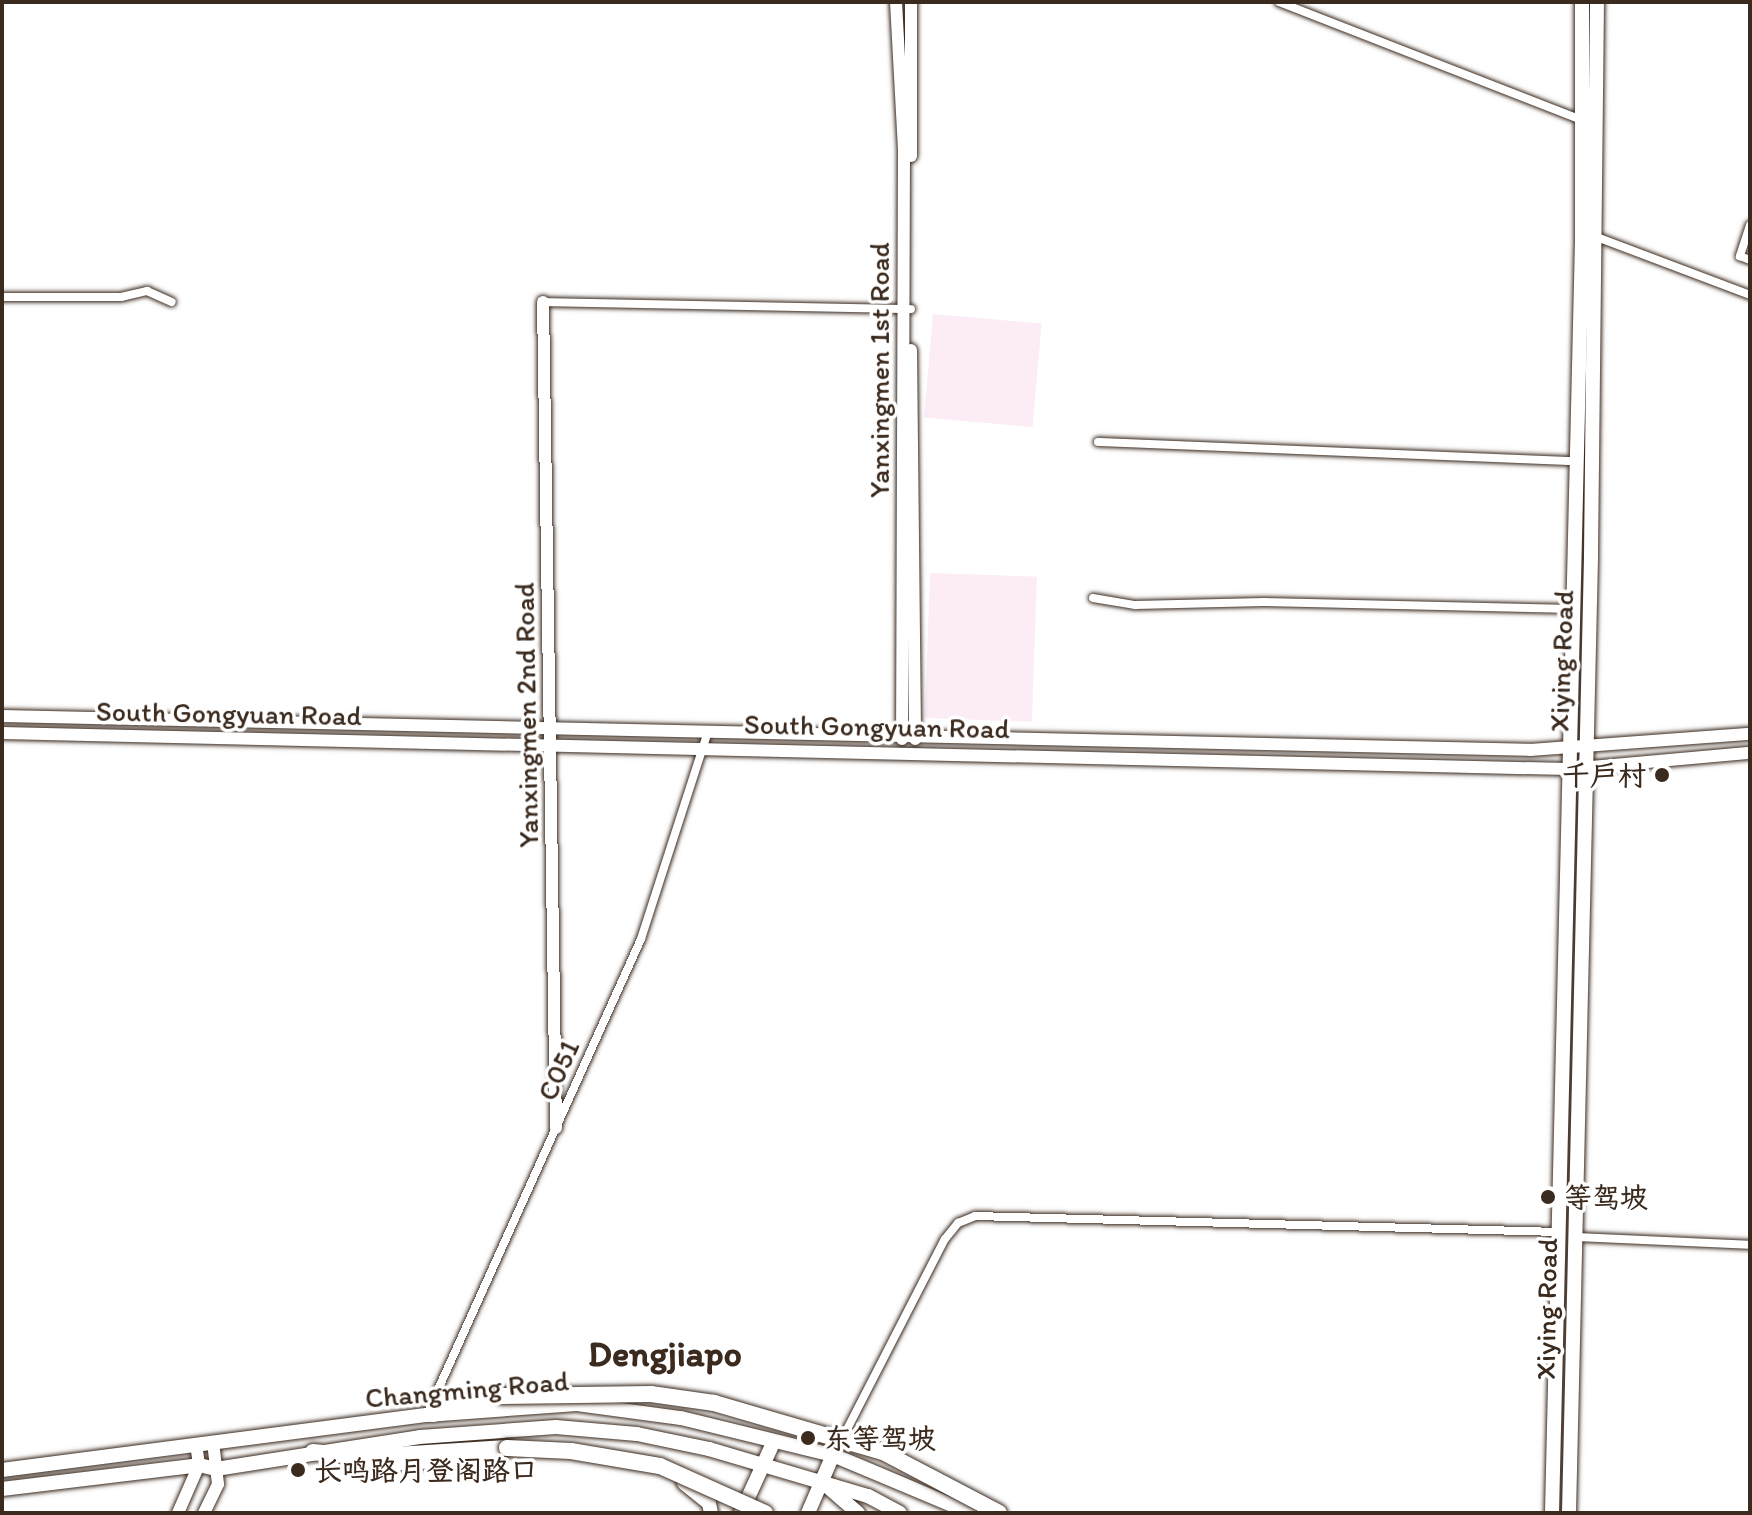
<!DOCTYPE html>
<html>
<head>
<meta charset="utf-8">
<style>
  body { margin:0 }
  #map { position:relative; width:1752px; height:1515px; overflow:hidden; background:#fff; font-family:Itim,"LXGW WenKai TC",sans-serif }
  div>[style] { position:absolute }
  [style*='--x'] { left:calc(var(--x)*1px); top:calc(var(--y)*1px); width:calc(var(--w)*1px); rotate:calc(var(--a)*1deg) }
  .built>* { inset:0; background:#fbecf5; transform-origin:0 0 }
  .roads { filter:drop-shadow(0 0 2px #3b2a1e) drop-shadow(0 0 2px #3b2a1e) }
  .street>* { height:8px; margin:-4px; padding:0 4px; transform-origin:4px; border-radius:4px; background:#fff }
  .secondary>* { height:12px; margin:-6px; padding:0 6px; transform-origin:6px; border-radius:6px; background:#fff }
  .primary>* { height:14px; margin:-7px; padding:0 7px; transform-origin:7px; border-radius:7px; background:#fff }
  .highway>* { height:16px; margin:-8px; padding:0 8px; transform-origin:8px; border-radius:8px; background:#fff }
  .bridges { filter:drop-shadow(0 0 2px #3b2a1e) drop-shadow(0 0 2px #3b2a1e) }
  .highway-bridge>* { height:16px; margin:-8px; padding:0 8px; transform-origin:8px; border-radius:8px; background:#fff }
  .dots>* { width:22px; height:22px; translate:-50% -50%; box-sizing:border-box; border:4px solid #fff; border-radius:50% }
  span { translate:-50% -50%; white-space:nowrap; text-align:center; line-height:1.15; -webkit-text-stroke:7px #fff; paint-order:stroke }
  .street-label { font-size:28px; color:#3b2a1e }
  .poi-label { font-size:28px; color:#3b2a1e; font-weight:700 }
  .right { translate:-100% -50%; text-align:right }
  .left { translate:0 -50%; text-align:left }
  .district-label { font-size:36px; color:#3b2a1e; font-weight:700 }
  .frame { position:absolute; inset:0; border:4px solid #3b2a1e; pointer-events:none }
</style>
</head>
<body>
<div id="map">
  <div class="built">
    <div style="left:933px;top:314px;width:109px;height:104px;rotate:5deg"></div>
    <div style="left:930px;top:573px;width:107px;height:145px;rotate:2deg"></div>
  </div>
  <div class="roads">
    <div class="street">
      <div style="--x:1279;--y:2;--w:325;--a:21.3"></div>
      <div style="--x:1750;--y:225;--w:33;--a:108"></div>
      <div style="--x:1740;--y:256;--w:11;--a:22"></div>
      <div style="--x:1594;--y:236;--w:167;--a:20.7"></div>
      <div style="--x:2;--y:297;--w:119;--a:0"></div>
      <div style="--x:121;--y:297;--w:27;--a:-13"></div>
      <div style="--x:147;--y:291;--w:27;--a:24"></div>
      <div style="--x:543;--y:302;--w:368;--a:1.1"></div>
      <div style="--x:1098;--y:442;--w:479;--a:2.3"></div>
      <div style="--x:1093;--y:598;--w:43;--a:9.5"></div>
      <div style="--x:1135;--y:605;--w:129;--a:-1.3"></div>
      <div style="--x:1264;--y:602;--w:309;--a:1.3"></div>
      <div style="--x:1575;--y:1237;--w:175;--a:2.6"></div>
      <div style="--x:427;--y:1414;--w:521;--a:-65.75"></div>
      <div style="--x:641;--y:939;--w:214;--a:-72.1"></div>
      <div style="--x:841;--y:1441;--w:227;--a:-62.8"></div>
      <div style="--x:945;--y:1239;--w:21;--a:-51"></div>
      <div style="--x:958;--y:1223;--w:18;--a:-22"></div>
      <div style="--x:975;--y:1216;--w:584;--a:1.57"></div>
    </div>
    <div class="secondary">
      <div style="--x:896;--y:2;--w:148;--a:86.9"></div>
      <div style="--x:904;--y:150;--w:589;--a:90.19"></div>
      <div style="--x:911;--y:156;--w:154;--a:-90"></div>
      <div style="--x:543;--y:302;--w:826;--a:89.1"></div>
      <div style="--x:911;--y:350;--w:389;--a:89.4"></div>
      <div style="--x:2;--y:716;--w:1528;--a:1.27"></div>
      <div style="--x:1530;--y:750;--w:221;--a:-4.2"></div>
      <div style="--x:2;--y:733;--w:1567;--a:1.32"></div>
      <div style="--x:1569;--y:769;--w:182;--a:-5.1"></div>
      <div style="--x:178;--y:1513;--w:52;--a:-66.4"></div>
      <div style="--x:199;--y:1465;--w:21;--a:-98"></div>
      <div style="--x:204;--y:1513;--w:32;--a:-64"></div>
      <div style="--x:218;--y:1484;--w:42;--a:-96.8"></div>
    </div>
    <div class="primary">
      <div style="--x:356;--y:1461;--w:20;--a:11"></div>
      <div style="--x:376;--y:1465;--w:87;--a:-3.9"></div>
      <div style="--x:2;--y:1470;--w:429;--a:-7.4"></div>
      <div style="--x:427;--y:1415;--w:150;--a:-4.2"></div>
      <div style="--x:577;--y:1404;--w:105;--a:7.7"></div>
      <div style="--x:681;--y:1418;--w:156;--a:13.7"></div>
      <div style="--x:833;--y:1455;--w:150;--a:22.8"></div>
      <div style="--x:684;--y:1483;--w:32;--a:39"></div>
      <div style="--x:709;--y:1503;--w:10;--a:79"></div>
      <div style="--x:828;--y:1487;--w:40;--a:41"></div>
      <div style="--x:2;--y:1489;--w:198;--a:-6.9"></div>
      <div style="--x:199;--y:1465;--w:17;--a:13"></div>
      <div style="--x:216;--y:1469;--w:206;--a:-8.9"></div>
      <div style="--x:420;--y:1437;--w:136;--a:-4.2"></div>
      <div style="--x:556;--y:1427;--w:81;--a:4.9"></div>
      <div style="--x:637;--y:1434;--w:74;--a:11.8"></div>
      <div style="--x:709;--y:1449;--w:166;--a:16.5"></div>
      <div style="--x:868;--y:1496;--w:36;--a:28"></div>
      <div style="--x:741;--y:1513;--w:77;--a:-65.4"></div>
      <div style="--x:808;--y:1513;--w:63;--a:-66.7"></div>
      <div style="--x:1552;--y:1513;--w:1269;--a:-88.65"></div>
      <div style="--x:1582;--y:244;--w:242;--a:-90"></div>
      <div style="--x:1569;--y:1513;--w:958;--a:-88.68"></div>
      <div style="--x:1591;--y:555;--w:553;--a:-89.38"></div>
    </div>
    <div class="highway">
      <div style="--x:433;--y:1414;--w:71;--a:-14.6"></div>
      <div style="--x:313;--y:1452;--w:51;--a:5.6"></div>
      <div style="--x:364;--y:1457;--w:143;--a:-3.6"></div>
    </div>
  </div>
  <div class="bridges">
    <div class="highway-bridge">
      <div style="--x:502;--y:1396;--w:149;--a:-0.8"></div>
      <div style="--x:651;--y:1394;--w:64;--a:8.1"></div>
      <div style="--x:714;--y:1403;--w:176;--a:16.2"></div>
      <div style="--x:883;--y:1452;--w:131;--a:27.7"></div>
      <div style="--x:507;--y:1448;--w:64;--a:2.7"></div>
      <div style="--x:571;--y:1451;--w:90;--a:9.6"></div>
      <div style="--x:660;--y:1466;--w:115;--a:24.1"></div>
    </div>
  </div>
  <div class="dots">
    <div style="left:1662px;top:775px;background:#3b2a1e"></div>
    <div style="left:1548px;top:1197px;background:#3b2a1e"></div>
    <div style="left:808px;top:1438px;background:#3b2a1e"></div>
    <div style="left:298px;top:1470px;background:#3b2a1e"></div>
  </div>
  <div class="street-label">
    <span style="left:879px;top:370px;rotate:-90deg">Yanxingmen 1st Road</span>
    <span style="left:1561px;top:661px;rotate:-88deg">Xiying Road</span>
    <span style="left:229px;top:713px;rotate:1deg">South Gongyuan Road</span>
    <span style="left:526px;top:715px;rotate:-91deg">Yanxingmen 2nd Road</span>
    <span style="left:877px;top:726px;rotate:1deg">South Gongyuan Road</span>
    <span style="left:558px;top:1070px;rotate:-66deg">C051</span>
    <span style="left:1546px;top:1309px;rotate:-89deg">Xiying Road</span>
    <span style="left:467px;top:1389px;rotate:-5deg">Changming Road</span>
  </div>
  <div class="poi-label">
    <span class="right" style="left:1646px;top:775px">千户村</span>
    <span class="left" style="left:1564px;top:1197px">等驾坡</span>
    <span class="left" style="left:824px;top:1438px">东等驾坡</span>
    <span class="left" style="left:314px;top:1470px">长鸣路月登阁路口</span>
  </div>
  <div class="district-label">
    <span style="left:665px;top:1354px">Dengjiapo</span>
  </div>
  <div class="frame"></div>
</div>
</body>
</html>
